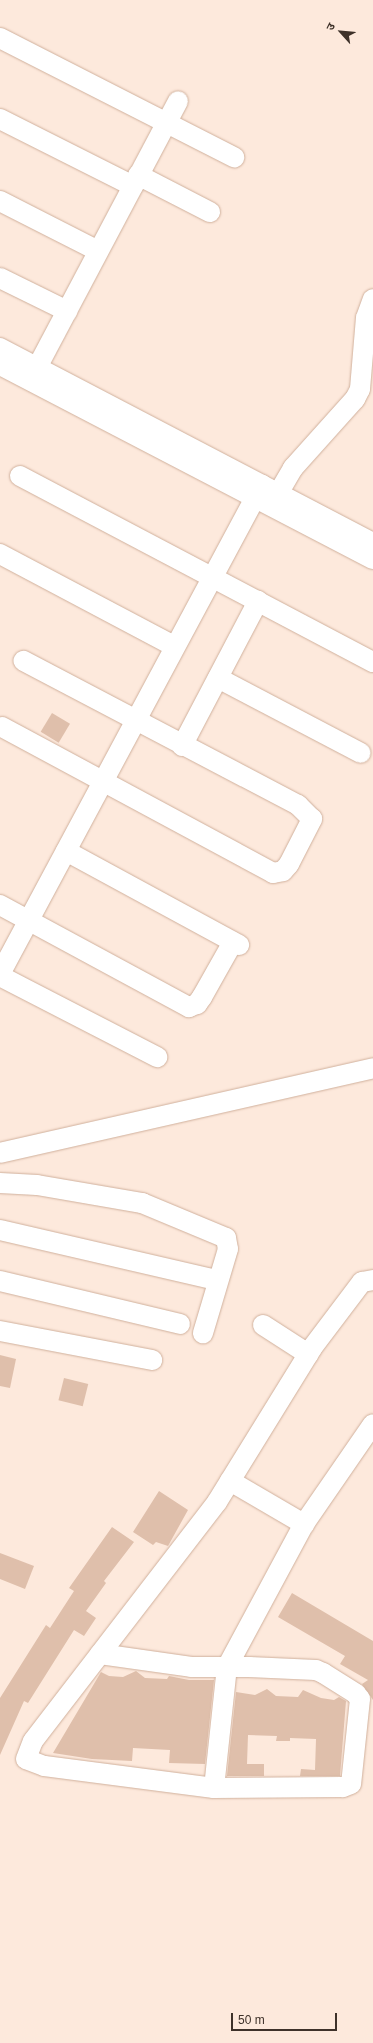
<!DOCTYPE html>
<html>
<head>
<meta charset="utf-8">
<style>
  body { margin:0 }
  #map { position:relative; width:373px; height:2043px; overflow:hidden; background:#fde9dc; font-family:Helvetica,"Noto Sans Devanagari",sans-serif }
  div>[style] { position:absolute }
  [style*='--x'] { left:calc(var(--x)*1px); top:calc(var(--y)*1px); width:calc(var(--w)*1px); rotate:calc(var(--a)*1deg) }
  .building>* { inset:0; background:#dfbfab; transform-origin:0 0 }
  .roads { filter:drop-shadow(0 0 1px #d0b09c) drop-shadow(0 0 1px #d0b09c) }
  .minor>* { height:20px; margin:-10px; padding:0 10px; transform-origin:10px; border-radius:10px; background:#fff }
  span { translate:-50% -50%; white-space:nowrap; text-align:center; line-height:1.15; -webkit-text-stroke:3px #fde9dc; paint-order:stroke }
  .north { position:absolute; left:321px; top:12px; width:40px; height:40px; -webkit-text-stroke:3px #fde9dc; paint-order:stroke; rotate:297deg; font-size:11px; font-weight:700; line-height:16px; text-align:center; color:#3e3129 }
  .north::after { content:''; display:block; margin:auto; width:14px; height:18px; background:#3e3129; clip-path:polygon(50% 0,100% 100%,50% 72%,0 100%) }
  .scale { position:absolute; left:231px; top:2013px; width:106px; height:18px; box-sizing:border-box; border:2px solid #3e3129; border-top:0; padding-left:5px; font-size:12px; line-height:14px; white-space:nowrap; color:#3e3129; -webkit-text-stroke:3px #fde9dc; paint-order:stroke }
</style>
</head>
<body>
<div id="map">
  <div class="building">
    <div style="left:52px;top:713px;width:21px;height:22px;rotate:31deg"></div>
    <div style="clip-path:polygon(0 1355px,16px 1359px,10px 1388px,0 1386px)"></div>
    <div style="left:64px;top:1378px;width:25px;height:23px;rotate:14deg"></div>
    <div style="clip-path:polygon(159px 1491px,188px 1510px,168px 1546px,156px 1542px,153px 1545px,133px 1532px)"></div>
    <div style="clip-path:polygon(112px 1527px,134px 1542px,104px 1581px,106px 1583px,86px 1611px,96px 1618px,84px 1636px,74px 1630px,28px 1703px,24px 1701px,0 1755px,0 1698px,46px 1625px,50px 1628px,74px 1591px,69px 1588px)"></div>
    <div style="clip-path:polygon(0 1553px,34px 1566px,25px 1589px,0 1579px)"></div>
    <div style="clip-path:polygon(292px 1593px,373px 1641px,373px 1700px,362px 1684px,368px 1680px,340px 1664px,345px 1656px,278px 1617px)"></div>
    <div style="clip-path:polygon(136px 1671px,145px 1678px,167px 1679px,169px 1676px,189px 1680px,214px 1680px,205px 1764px,169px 1763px,170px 1750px,133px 1748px,132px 1761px,92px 1759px,53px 1753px,101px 1672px,109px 1676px,123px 1677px)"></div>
    <div style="clip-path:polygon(267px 1689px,276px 1696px,298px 1697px,303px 1690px,321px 1698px,334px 1700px,339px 1697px,346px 1701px,340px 1776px,300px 1776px,301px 1769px,315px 1770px,316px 1739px,290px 1738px,290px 1741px,276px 1741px,277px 1736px,248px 1735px,247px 1764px,264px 1764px,264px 1776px,227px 1776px,236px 1692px,255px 1695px)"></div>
  </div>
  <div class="roads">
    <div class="minor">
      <div style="--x:0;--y:38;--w:263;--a:27"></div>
      <div style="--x:0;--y:119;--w:149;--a:26.7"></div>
      <div style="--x:138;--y:175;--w:81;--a:27.2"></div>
      <div style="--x:0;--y:201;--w:110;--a:27"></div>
      <div style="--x:0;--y:278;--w:75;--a:26.2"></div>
      <div style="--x:0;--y:348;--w:421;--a:27.6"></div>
      <div style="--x:0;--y:365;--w:420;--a:27.5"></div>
      <div style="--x:32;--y:377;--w:312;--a:-62.1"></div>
      <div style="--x:20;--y:476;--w:399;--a:27.8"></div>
      <div style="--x:272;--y:504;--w:42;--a:-59.7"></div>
      <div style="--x:293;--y:468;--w:93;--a:-48.1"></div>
      <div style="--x:355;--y:399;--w:11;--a:-63"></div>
      <div style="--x:360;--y:389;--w:71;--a:-85.2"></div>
      <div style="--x:366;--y:318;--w:20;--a:-70"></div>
      <div style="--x:0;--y:554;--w:197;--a:27.9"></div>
      <div style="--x:218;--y:678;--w:161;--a:27.7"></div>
      <div style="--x:2;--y:727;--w:308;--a:28.3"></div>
      <div style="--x:273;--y:873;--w:10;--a:-11"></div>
      <div style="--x:283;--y:871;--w:9;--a:-49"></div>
      <div style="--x:289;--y:864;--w:51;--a:-62.9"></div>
      <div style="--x:312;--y:819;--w:20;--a:-135"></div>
      <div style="--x:298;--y:805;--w:310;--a:-152.3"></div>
      <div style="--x:182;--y:746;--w:164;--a:-62.3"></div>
      <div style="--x:66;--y:851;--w:197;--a:28.5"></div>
      <div style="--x:0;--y:905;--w:215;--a:28.4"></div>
      <div style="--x:189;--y:1007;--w:9;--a:-21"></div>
      <div style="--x:197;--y:1004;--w:9;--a:-54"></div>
      <div style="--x:202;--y:997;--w:63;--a:-60.6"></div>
      <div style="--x:0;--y:974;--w:555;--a:-61.82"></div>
      <div style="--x:0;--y:976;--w:177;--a:27.3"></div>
      <div style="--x:0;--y:1153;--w:383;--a:-12.8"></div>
      <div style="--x:0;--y:1183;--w:37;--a:3"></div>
      <div style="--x:37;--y:1185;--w:107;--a:9.7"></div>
      <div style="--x:142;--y:1203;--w:91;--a:22.6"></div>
      <div style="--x:226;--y:1238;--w:11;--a:80"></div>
      <div style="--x:228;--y:1249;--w:88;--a:106.6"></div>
      <div style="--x:0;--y:1230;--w:223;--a:13"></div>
      <div style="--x:0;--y:1281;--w:185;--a:13.4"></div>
      <div style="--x:263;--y:1325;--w:54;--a:32.8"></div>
      <div style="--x:0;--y:1331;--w:155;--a:10.8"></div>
      <div style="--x:230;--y:1481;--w:86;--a:30.2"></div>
      <div style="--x:100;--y:1654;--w:92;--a:8.1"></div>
      <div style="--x:191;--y:1667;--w:58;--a:0"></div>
      <div style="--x:249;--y:1667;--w:67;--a:2.6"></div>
      <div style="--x:316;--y:1670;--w:8;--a:23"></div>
      <div style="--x:323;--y:1673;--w:39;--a:32"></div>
      <div style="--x:356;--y:1694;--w:6;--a:51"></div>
      <div style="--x:360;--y:1699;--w:85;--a:96"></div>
      <div style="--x:351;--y:1784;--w:9;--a:159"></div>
      <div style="--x:343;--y:1787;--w:129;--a:179.6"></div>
      <div style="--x:214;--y:1788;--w:171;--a:-172.6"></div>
      <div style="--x:44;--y:1766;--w:19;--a:-159"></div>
      <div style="--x:26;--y:1759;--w:19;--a:-69"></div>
      <div style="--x:33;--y:1741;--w:302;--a:-52.4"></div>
      <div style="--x:217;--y:1502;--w:181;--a:-58.3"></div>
      <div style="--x:312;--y:1348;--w:83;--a:-52.9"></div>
      <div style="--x:362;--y:1282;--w:11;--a:-10"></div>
      <div style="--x:214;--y:1788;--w:122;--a:-83.9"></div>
      <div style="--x:227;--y:1667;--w:162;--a:-61.7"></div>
      <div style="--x:304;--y:1524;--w:121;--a:-55.4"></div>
    </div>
  </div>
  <div class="north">उ</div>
  <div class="scale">50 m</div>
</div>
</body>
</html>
